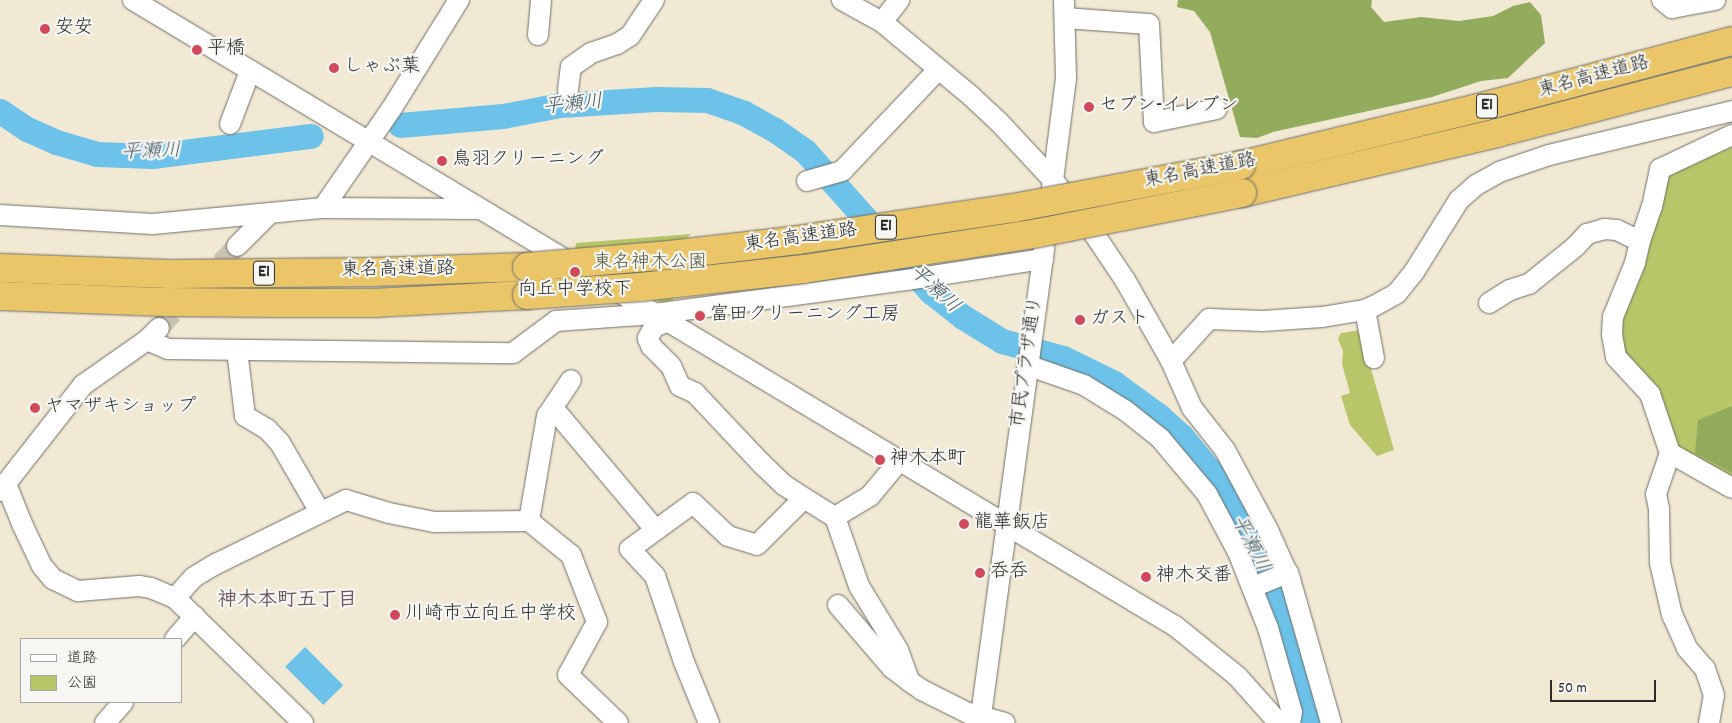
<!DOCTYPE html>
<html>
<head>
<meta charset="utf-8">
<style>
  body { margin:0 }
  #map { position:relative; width:1732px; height:723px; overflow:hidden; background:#f1e9d4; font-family:Dekko,"Klee One",sans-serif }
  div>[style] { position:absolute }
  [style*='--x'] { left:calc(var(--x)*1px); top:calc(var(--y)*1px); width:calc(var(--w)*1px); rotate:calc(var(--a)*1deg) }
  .green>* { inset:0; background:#b8c669 }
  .forest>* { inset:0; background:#92ab5d }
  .water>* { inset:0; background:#6dc2ea; transform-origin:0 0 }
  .river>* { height:25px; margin:-12.5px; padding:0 12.5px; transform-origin:12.5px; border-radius:12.5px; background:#6dc2ea }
  .minor-tunnel>* { height:20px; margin-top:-10px; transform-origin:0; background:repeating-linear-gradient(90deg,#c9c3b2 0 20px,transparent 0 30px) }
  .roads { filter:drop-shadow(0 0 1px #706e66) drop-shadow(0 0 1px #706e66) }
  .minor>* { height:20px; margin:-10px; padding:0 10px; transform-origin:10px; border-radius:10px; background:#fff }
  .highway>* { height:28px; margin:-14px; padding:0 14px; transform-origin:14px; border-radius:14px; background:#eac669 }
  .bridges { filter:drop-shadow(0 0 1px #706e66) drop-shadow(0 0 1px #706e66) }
  .highway-bridge>* { height:28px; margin:-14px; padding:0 14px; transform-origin:14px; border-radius:14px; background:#eac669 }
  .dots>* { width:14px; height:14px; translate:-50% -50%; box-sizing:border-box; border:2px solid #f6f6f2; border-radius:50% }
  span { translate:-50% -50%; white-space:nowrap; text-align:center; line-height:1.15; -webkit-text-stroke:4.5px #f6f6f2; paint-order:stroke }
  .shield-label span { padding:1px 4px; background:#f6f6f2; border:1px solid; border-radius:4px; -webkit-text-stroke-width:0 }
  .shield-label { font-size:18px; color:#2b2b2b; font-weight:700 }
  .poi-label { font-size:19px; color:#2b2b2b }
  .left { translate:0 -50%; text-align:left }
  .street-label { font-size:19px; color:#2b2b2b }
  .park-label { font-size:19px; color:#555a3e }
  .water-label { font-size:20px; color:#3f5864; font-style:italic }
  .neighbourhood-label { font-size:20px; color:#6a575e; font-weight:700 }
  .legend { position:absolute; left:20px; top:638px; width:162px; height:65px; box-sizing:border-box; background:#f6f6f2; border:1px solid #a5a5a2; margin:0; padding:6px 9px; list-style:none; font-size:15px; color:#2b2b2b }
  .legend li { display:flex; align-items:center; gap:10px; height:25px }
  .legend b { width:25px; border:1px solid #a5a5a2 }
  .scale { position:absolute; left:1550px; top:680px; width:106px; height:22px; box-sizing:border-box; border:2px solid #2b2b2b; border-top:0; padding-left:6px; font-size:15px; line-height:18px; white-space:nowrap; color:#2b2b2b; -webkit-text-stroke:4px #f6f6f2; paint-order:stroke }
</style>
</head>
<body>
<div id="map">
  <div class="green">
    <div style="clip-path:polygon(1732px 147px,1732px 484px,1676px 453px,1617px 351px,1627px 290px,1669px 175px)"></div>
    <div style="clip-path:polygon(691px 234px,680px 245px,672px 305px,665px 305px,575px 250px,576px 243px)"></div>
    <div style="clip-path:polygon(1360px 330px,1394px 450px,1377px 456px,1350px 425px,1341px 396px,1350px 393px,1342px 364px,1343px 351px,1338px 339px,1341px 333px)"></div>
  </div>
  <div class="forest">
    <div style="clip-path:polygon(1178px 0,1372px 0,1371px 7px,1384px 22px,1421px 17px,1459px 21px,1493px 16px,1513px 6px,1530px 2px,1541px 15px,1545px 43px,1508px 78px,1481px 81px,1432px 97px,1273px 132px,1257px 138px,1240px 137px,1210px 32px,1194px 11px,1177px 7px)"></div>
    <div style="clip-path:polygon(1732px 406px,1732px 473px,1695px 453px,1698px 420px)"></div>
  </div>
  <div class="water">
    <div style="left:305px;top:647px;width:54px;height:28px;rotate:45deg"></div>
  </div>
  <div class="river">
    <div style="--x:0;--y:111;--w:32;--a:34"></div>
    <div style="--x:27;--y:129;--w:32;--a:24"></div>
    <div style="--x:56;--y:142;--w:43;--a:16.3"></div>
    <div style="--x:97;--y:154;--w:55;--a:2.1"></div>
    <div style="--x:152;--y:156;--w:160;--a:-7.2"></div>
    <div style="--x:400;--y:125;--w:103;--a:-5"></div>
    <div style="--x:503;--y:116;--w:58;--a:-10.9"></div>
    <div style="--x:560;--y:105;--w:96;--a:-3.6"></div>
    <div style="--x:656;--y:99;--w:51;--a:1.1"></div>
    <div style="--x:707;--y:100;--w:39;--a:19"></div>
    <div style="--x:744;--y:113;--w:35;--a:29"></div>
    <div style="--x:775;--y:130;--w:37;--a:35"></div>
    <div style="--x:805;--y:151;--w:189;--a:48.2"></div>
    <div style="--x:931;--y:292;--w:41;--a:38"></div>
    <div style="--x:963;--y:317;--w:46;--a:31.6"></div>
    <div style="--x:1002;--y:341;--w:63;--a:15.6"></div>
    <div style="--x:1063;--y:358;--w:57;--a:26.1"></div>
    <div style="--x:1114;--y:383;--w:56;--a:36.3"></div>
    <div style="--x:1159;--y:416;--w:31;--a:42"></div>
    <div style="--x:1182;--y:437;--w:53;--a:50.3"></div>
    <div style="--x:1216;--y:478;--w:48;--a:60.3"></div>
    <div style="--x:1240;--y:520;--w:60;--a:65.2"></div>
    <div style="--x:1265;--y:574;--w:98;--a:71"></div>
    <div style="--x:1297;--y:667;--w:57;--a:77.9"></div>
  </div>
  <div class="minor-tunnel">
    <div style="--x:159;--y:328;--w:113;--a:-46.4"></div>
  </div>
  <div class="roads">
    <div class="minor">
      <div style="--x:133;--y:0;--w:1216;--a:31"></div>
      <div style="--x:1175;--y:626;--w:80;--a:38.9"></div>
      <div style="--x:1237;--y:676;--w:63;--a:48.2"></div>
      <div style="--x:842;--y:0;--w:46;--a:28.8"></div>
      <div style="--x:882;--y:22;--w:116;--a:39.7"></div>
      <div style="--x:971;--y:96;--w:37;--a:43"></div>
      <div style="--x:998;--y:121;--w:81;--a:47"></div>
      <div style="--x:1053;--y:180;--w:53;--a:51.8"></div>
      <div style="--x:1086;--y:222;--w:70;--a:56.1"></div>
      <div style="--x:1125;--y:280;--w:93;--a:60.4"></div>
      <div style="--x:1171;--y:361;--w:51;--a:65.9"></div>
      <div style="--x:1192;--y:408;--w:53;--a:51.8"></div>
      <div style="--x:1225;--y:450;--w:91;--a:61.7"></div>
      <div style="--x:1268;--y:530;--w:54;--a:65.8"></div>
      <div style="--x:1290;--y:579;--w:150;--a:74.1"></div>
      <div style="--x:1662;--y:0;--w:13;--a:39"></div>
      <div style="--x:1672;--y:8;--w:44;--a:-10.5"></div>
      <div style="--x:1065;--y:18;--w:84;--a:4.1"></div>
      <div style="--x:1149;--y:24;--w:98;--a:87.1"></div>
      <div style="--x:1154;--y:122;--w:64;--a:-11.7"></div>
      <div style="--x:882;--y:22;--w:28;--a:-52"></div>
      <div style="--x:538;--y:35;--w:35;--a:-85"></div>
      <div style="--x:568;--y:90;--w:23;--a:-83"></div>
      <div style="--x:571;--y:67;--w:24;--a:-35"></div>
      <div style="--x:591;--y:53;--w:28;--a:-19"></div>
      <div style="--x:617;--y:44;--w:15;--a:-32"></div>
      <div style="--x:630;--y:36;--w:43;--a:-56.3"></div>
      <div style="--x:230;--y:124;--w:57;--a:-69.3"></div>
      <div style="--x:807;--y:181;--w:36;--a:-16"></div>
      <div style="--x:842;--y:171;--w:139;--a:-46.5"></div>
      <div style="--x:1052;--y:188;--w:111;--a:-82.7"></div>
      <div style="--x:1066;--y:78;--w:78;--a:-91.5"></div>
      <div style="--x:323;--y:208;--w:121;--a:-55.4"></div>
      <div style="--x:392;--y:108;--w:127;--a:-58.2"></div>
      <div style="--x:0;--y:215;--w:153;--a:3.4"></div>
      <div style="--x:153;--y:224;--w:171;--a:-5.4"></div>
      <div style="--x:323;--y:208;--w:156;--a:0.4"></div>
      <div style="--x:237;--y:246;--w:45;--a:-45"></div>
      <div style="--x:1489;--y:303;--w:25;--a:-32"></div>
      <div style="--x:1510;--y:290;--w:20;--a:-18"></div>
      <div style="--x:1529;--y:284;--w:59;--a:-38.8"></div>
      <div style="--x:1575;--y:247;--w:18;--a:-47"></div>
      <div style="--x:1587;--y:234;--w:18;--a:-16"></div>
      <div style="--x:1604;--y:229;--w:13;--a:4"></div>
      <div style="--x:1617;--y:230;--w:25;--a:26"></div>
      <div style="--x:1365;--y:310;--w:49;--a:79.4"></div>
      <div style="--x:667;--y:322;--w:14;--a:159"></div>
      <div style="--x:654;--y:327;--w:13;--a:119"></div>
      <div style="--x:648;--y:338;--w:9;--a:69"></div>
      <div style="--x:651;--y:346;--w:28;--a:45"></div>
      <div style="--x:671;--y:366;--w:22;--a:66"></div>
      <div style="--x:680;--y:386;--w:17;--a:25"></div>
      <div style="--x:695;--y:393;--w:96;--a:46.7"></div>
      <div style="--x:761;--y:463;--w:32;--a:44"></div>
      <div style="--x:784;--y:485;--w:24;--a:33"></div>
      <div style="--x:804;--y:498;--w:36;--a:32"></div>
      <div style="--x:835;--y:517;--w:41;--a:-31"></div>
      <div style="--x:870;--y:496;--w:47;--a:-50.2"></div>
      <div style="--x:147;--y:340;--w:23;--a:23"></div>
      <div style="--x:168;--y:349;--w:345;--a:0.7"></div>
      <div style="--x:513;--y:353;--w:54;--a:-36.7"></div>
      <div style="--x:556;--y:321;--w:98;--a:-4.1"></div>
      <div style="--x:654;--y:314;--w:254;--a:-7.7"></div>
      <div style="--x:906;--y:280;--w:139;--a:-8.7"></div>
      <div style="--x:237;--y:350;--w:66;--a:83.1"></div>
      <div style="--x:245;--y:416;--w:26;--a:31"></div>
      <div style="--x:267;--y:429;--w:19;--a:47"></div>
      <div style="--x:280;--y:443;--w:80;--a:59.9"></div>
      <div style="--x:1171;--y:361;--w:57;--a:-47.9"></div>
      <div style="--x:1209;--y:319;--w:54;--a:2.1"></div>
      <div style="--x:1263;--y:321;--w:59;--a:-3.9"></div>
      <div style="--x:1322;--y:317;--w:44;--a:-9.2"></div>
      <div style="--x:1365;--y:310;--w:10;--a:-24"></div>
      <div style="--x:1374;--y:306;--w:26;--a:-29"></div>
      <div style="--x:1397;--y:293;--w:27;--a:-51"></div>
      <div style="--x:1414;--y:272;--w:85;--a:-58"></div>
      <div style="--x:1459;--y:200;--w:23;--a:-41"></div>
      <div style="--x:1476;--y:185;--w:26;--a:-29"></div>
      <div style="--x:1499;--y:172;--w:53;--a:-18.8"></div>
      <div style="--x:1549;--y:155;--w:188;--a:-13.5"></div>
      <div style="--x:1027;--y:365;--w:60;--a:19.3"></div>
      <div style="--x:1084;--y:385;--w:49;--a:31.8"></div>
      <div style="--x:1126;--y:411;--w:43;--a:38.5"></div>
      <div style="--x:1160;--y:438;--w:73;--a:50"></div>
      <div style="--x:1207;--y:494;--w:66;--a:61.9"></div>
      <div style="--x:1238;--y:552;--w:82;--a:68.5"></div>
      <div style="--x:1268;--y:628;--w:87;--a:74.1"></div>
      <div style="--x:1292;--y:712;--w:11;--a:100"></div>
      <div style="--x:553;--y:408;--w:158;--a:49.9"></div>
      <div style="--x:1670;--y:453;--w:71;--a:29.4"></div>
      <div style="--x:6;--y:484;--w:45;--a:68"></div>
      <div style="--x:23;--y:526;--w:44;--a:64.6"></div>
      <div style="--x:42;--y:566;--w:17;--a:50"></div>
      <div style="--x:53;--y:579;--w:28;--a:26"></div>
      <div style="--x:78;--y:591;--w:61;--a:-4.7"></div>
      <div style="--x:139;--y:586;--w:12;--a:9"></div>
      <div style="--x:151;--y:588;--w:26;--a:23"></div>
      <div style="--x:175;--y:598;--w:179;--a:44.3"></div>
      <div style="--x:0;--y:491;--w:135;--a:-51.9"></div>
      <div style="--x:83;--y:385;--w:78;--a:-35.1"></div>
      <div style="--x:147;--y:340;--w:17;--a:-45"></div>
      <div style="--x:835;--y:517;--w:73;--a:70.8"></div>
      <div style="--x:859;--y:586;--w:75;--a:58.6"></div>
      <div style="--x:898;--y:650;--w:33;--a:70"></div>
      <div style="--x:909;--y:681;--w:16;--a:35"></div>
      <div style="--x:922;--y:690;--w:51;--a:26.6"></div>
      <div style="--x:968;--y:713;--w:38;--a:15"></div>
      <div style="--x:529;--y:521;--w:107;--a:-80.3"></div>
      <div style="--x:547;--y:416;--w:43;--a:-56.3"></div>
      <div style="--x:1253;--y:587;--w:38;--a:-22"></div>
      <div style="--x:175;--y:598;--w:28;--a:-48"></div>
      <div style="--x:194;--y:577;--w:26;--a:-31"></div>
      <div style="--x:216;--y:564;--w:145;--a:-26.2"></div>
      <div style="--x:346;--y:500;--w:45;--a:16.8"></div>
      <div style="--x:389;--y:513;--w:46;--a:11.3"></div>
      <div style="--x:434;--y:522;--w:95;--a:-0.6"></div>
      <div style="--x:529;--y:521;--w:54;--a:39"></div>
      <div style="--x:571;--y:555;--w:72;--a:68.8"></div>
      <div style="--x:597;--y:622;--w:60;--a:118.7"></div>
      <div style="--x:568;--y:675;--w:69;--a:43.8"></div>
      <div style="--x:838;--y:605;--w:83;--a:49.4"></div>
      <div style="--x:892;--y:668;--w:21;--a:37"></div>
      <div style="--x:175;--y:639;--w:30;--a:-49"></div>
      <div style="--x:105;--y:723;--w:28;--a:-49"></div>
      <div style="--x:709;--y:723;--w:66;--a:-112.3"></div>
      <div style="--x:684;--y:662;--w:91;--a:-108.6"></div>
      <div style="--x:655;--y:576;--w:37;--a:-133"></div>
      <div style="--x:630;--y:549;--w:78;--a:-36.1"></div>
      <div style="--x:693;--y:503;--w:48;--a:43.3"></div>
      <div style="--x:728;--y:536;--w:30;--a:17"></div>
      <div style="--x:757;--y:545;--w:66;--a:-45"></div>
      <div style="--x:980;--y:723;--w:480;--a:-82.3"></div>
      <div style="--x:1709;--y:723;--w:28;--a:-80"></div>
      <div style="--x:1714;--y:695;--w:28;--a:-109"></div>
      <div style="--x:1705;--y:669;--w:28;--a:-131"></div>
      <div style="--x:1687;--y:648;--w:36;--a:-114"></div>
      <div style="--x:1672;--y:615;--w:53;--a:-103"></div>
      <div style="--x:1660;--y:563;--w:54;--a:-91.1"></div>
      <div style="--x:1659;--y:509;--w:15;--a:-101"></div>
      <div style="--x:1656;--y:494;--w:43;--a:-71.1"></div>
      <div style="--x:1670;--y:453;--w:62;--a:-108.7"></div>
      <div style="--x:1650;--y:394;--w:50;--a:-132.6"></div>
      <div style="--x:1616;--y:357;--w:22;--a:-100"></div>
      <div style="--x:1612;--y:335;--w:18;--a:-87"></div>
      <div style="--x:1613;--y:317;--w:58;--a:-67.8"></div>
      <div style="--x:1635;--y:263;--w:23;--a:-77"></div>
      <div style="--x:1640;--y:241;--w:36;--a:-71"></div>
      <div style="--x:1652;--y:207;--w:39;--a:-78"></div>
      <div style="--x:1660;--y:169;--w:80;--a:-25.3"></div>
    </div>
    <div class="highway">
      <div style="--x:1241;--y:165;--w:252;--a:-13.5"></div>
      <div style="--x:1486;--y:106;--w:254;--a:-14.8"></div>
      <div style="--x:1242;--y:193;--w:262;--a:-13.2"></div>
      <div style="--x:1497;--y:133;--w:243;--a:-14.6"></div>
      <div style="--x:0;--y:268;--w:176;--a:2"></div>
      <div style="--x:176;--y:274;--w:195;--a:-0.6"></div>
      <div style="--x:371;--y:272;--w:156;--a:-1.8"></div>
      <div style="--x:0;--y:296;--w:167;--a:2.1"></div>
      <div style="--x:167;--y:302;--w:116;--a:0.5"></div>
      <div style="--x:283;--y:303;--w:90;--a:0"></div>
      <div style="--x:373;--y:303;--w:154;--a:-3"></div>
    </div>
  </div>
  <div class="bridges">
    <div class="highway-bridge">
      <div style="--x:527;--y:267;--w:144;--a:-4.8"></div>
      <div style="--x:670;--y:255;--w:128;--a:-6.7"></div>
      <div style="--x:797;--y:240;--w:219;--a:-8.4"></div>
      <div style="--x:1014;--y:208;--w:231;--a:-10.7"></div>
      <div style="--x:527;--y:295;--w:114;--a:-4"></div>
      <div style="--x:641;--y:287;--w:164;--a:-6.3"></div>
      <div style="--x:804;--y:269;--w:237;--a:-8.7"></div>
      <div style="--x:1038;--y:233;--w:208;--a:-11.1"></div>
    </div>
  </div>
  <div class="dots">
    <div style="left:45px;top:29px;background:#d1495b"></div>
    <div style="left:197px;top:50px;background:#d1495b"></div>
    <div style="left:334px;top:68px;background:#d1495b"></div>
    <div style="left:1089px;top:107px;background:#d1495b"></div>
    <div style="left:442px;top:161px;background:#d1495b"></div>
    <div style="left:575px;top:272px;background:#d1495b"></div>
    <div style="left:700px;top:316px;background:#d1495b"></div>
    <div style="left:1080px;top:320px;background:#d1495b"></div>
    <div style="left:35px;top:408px;background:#d1495b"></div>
    <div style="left:880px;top:460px;background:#d1495b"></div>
    <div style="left:964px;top:524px;background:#d1495b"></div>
    <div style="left:980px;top:573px;background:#d1495b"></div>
    <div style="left:1146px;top:577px;background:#d1495b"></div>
    <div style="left:395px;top:615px;background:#d1495b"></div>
  </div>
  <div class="shield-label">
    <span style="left:1487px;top:106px">E1</span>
    <span style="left:886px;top:227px">E1</span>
    <span style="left:264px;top:273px">E1</span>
  </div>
  <div class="poi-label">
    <span class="left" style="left:55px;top:29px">安安</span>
    <span class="left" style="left:207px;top:50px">平橋</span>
    <span class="left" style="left:344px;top:68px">しゃぶ葉</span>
    <span class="left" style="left:1099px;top:107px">セブン-イレブン</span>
    <span class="left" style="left:452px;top:161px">鳥羽クリーニング</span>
    <span style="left:575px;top:291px">向丘中学校下</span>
    <span class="left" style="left:710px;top:316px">富田クリーニング工房</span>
    <span class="left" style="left:1090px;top:320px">ガスト</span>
    <span class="left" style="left:45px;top:408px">ヤマザキショップ</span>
    <span class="left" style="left:890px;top:460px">神木本町</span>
    <span class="left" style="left:974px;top:524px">龍華飯店</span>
    <span class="left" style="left:990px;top:573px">呑呑</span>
    <span class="left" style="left:1156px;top:577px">神木交番</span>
    <span class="left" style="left:405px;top:615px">川崎市立向丘中学校</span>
  </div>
  <div class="street-label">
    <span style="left:1594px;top:78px;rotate:-15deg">東名高速道路</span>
    <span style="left:1200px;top:172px;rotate:-11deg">東名高速道路</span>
    <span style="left:801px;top:239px;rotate:-8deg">東名高速道路</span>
    <span style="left:398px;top:271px;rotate:-1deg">東名高速道路</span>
    <span style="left:1028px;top:362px;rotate:-82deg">市民プラザ通り</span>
  </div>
  <div class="park-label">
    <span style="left:650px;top:264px">東名神木公園</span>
  </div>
  <div class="water-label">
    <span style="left:573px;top:106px;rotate:-6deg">平瀬川</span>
    <span style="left:151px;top:153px;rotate:-2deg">平瀬川</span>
    <span style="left:934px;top:290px;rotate:43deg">平瀬川</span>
    <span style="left:1249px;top:544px;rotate:63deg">平瀬川</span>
  </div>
  <div class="neighbourhood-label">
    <span style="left:287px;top:601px">神木本町五丁目</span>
  </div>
  <ul class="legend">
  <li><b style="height:6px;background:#fff"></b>道路</li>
  <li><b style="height:14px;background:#b8c669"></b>公園</li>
  </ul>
  <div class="scale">50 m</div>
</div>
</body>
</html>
